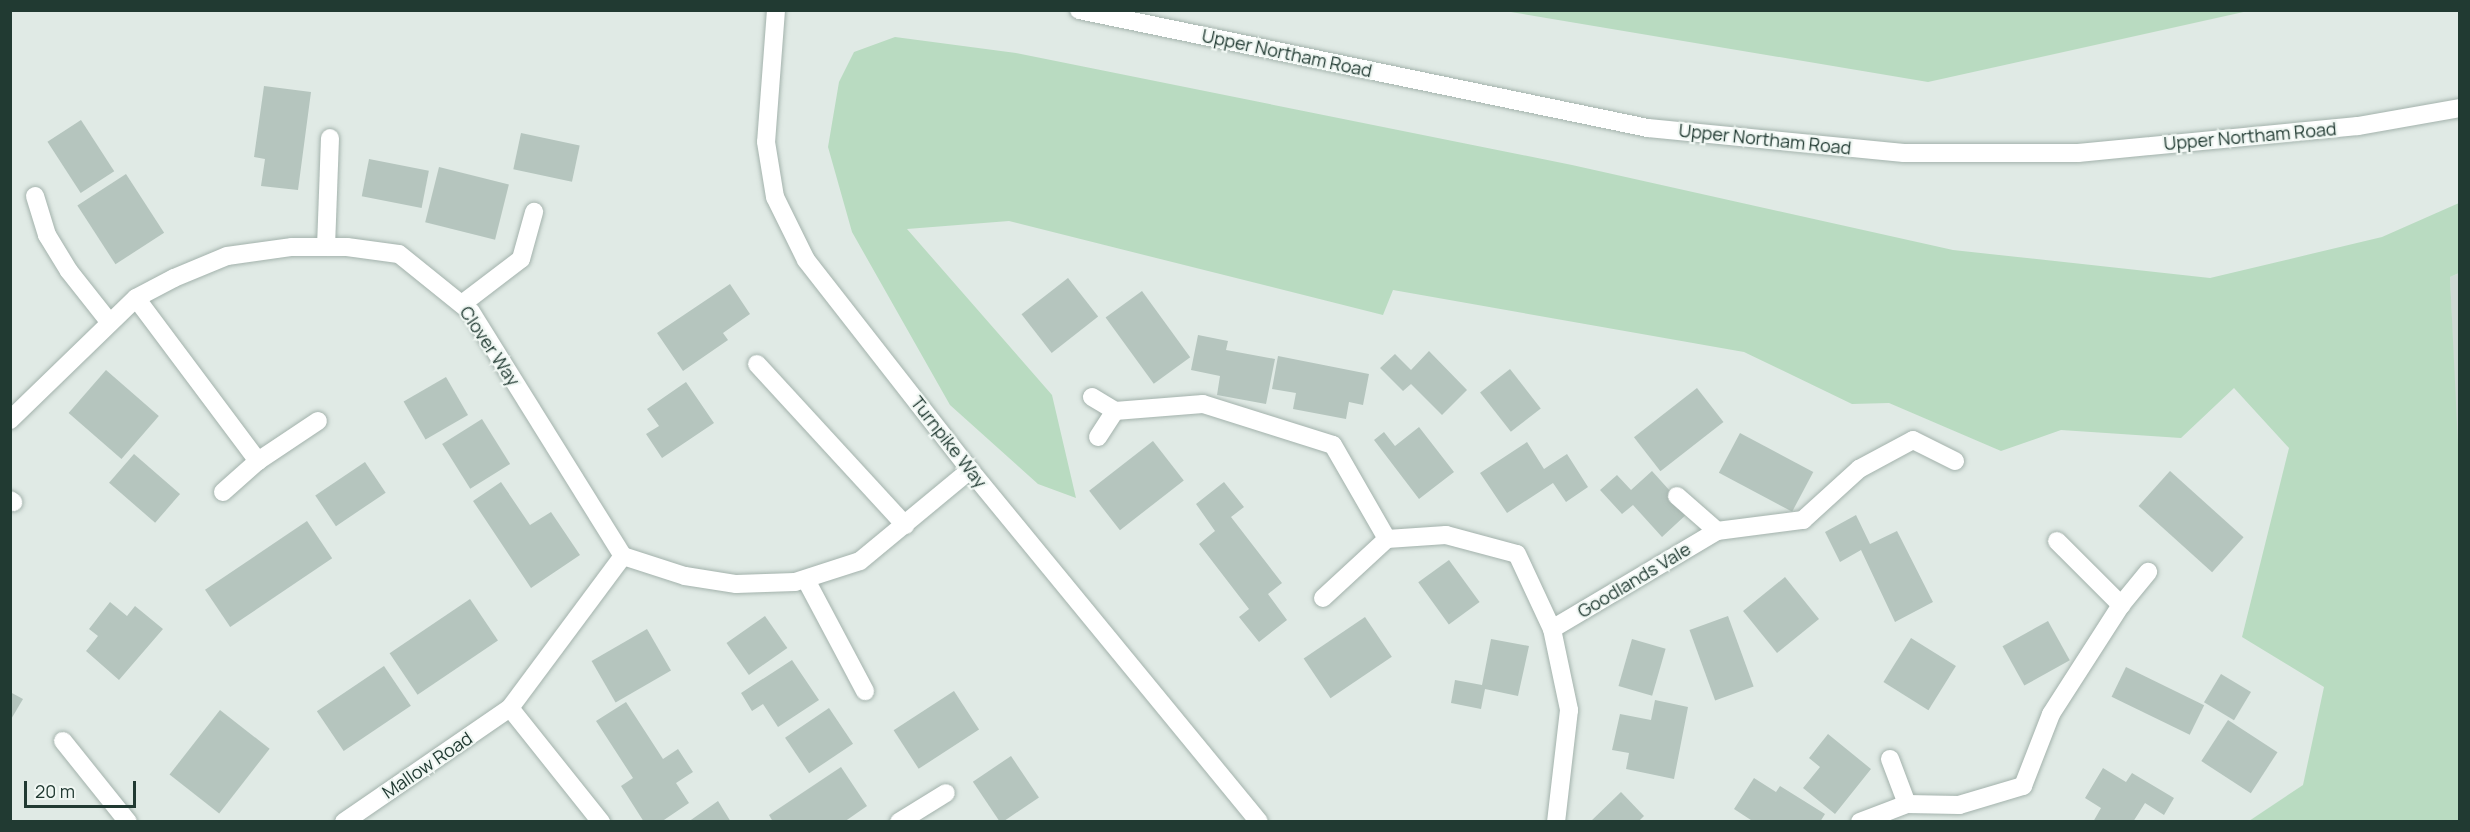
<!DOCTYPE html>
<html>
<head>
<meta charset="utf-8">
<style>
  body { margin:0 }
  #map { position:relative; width:2470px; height:832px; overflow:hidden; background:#e0eae5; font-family:Manrope,sans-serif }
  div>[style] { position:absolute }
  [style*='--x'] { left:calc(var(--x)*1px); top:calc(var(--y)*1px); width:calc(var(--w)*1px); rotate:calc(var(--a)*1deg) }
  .built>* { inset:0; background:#cedad4 }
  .green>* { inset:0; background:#b9dbc1 }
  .building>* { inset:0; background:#b5c5be; transform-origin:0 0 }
  .roads { filter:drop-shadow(0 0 2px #a3b2ac) drop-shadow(0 0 2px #a3b2ac) }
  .service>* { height:18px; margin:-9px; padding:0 9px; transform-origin:9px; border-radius:9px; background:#fff }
  .minor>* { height:18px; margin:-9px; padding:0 9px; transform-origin:9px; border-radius:9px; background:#fff }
  .tertiary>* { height:18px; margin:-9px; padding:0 9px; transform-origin:9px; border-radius:9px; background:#fff }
  .secondary>* { height:18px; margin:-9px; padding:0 9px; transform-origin:9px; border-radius:9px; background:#fff }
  span { translate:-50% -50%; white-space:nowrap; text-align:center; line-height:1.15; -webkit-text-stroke:4.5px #f0f7f3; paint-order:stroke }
  .street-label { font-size:18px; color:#213a32 }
  .frame { position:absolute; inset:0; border:12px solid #213a32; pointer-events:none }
  .scale { position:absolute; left:24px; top:781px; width:112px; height:27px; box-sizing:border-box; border:3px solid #213a32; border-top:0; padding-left:8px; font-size:18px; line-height:21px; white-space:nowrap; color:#213a32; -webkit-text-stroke:4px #f0f7f3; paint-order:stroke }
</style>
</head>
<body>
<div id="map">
  <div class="built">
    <div style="clip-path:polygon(2459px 273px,2459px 498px,2450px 277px)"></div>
  </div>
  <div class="green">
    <div style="clip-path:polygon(1505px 11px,2248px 11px,1928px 82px)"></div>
    <div style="clip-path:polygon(895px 37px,1016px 53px,1572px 165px,1953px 250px,2210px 278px,2382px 237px,2459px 203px,2459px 273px,2450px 277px,2460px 487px,2459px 821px,2249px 821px,2303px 785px,2324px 687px,2242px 637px,2289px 448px,2234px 388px,2181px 438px,2061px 430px,2001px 451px,1889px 403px,1852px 404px,1744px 352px,1393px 290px,1383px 315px,1009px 221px,907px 229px,1052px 395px,1076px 498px,1038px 484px,950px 405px,852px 232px,828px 147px,839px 82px,854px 52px)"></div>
  </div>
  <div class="building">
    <div style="clip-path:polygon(264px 86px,311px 92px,298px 190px,261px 186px,265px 159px,254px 157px)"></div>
    <div style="left:81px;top:120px;width:61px;height:40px;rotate:57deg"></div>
    <div style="left:521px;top:133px;width:60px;height:37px;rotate:12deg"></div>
    <div style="left:369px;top:159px;width:61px;height:38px;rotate:11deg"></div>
    <div style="left:439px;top:167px;width:72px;height:57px;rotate:14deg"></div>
    <div style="left:126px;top:174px;width:70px;height:58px;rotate:57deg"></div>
    <div style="left:1068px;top:278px;width:49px;height:59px;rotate:52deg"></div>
    <div style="clip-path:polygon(730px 284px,750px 314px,723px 333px,728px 340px,683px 371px,657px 333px)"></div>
    <div style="left:1142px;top:291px;width:82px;height:45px;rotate:54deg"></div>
    <div style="clip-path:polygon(1198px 335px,1228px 341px,1226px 350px,1275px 359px,1266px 404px,1217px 395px,1220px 376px,1191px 370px)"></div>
    <div style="clip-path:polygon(1429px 351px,1467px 390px,1442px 415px,1411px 384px,1403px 391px,1380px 368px,1395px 354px,1411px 370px)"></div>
    <div style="clip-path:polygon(1278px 356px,1369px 374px,1363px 405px,1349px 402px,1346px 419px,1293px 409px,1296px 393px,1272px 389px)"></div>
    <div style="left:1510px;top:369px;width:50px;height:38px;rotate:52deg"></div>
    <div style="left:106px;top:370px;width:70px;height:57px;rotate:41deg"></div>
    <div style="left:446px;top:377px;width:44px;height:49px;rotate:60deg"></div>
    <div style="clip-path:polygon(686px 382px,714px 423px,662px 458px,646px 434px,659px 426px,647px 409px)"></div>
    <div style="left:1697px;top:388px;width:43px;height:80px;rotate:52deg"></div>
    <div style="left:482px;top:419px;width:53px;height:47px;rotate:58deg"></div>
    <div style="clip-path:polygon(1419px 427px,1454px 472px,1419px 499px,1374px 440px,1384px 432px,1395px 446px)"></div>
    <div style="left:1740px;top:433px;width:83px;height:45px;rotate:28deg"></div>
    <div style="left:1153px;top:441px;width:50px;height:81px;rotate:52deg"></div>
    <div style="clip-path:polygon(1527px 442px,1544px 469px,1567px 454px,1588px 487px,1566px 502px,1553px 483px,1507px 513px,1480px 473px)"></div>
    <div style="left:134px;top:454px;width:61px;height:38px;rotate:41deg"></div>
    <div style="left:365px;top:462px;width:37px;height:60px;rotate:56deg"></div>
    <div style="clip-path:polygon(1652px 471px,1689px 512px,1662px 537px,1633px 505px,1622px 514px,1600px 490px,1617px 475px,1631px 490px)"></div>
    <div style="left:2170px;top:471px;width:99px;height:47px;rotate:42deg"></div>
    <div style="clip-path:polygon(501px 482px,530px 525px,551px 512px,580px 555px,531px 588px,473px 501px)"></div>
    <div style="clip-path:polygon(1224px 482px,1244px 507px,1231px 517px,1282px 583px,1268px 594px,1287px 620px,1259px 642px,1239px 617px,1249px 609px,1199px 544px,1215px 531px,1196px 504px)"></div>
    <div style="clip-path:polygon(1856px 515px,1870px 544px,1897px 531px,1933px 602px,1895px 622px,1861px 550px,1840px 562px,1825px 532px)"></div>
    <div style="left:307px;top:521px;width:45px;height:123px;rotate:56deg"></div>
    <div style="left:1449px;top:560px;width:52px;height:38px;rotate:54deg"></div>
    <div style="left:1785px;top:577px;width:54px;height:54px;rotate:51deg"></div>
    <div style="left:470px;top:599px;width:50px;height:97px;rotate:56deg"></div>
    <div style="clip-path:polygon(110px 602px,127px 616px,135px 606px,163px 629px,119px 680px,86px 651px,98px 636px,89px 629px)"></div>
    <div style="left:765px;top:616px;width:39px;height:47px;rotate:55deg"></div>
    <div style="left:1728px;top:616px;width:75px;height:41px;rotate:70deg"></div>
    <div style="left:1365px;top:617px;width:48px;height:74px;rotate:56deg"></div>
    <div style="left:2048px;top:621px;width:45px;height:52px;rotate:61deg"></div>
    <div style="left:647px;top:629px;width:48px;height:64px;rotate:60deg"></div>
    <div style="left:1911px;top:638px;width:53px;height:52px;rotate:32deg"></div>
    <div style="clip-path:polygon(1491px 639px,1529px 646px,1518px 696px,1485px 689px,1481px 709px,1451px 703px,1455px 680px,1482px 685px)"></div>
    <div style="left:1632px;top:639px;width:35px;height:49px;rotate:16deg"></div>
    <div style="clip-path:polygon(792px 660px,819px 700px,778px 727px,763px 704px,752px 711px,741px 693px)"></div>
    <div style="left:384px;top:666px;width:48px;height:81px;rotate:56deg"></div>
    <div style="left:2126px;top:667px;width:87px;height:33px;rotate:26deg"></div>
    <div style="left:2221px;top:674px;width:35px;height:33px;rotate:31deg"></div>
    <div style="left:954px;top:691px;width:46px;height:72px;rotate:57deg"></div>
    <div style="clip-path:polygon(10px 692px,23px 699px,10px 721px)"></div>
    <div style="clip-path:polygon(1655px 700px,1688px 707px,1674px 779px,1626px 769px,1629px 753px,1612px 750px,1620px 714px,1651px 720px)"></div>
    <div style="clip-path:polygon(626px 702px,663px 759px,678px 749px,693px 772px,676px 783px,689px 803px,661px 822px,644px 822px,621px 786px,633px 778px,596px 721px)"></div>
    <div style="left:829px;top:708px;width:43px;height:53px;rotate:56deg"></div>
    <div style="left:220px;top:710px;width:63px;height:82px;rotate:38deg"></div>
    <div style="left:2228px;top:720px;width:59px;height:49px;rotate:33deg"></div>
    <div style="clip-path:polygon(1828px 734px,1871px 769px,1835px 814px,1803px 788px,1820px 767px,1809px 758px)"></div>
    <div style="left:1011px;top:756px;width:50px;height:46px;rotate:56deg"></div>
    <div style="clip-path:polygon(841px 767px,867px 806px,844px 822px,773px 822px,769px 815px)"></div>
    <div style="clip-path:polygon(2103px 768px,2126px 782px,2132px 773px,2174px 798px,2164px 815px,2145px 803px,2133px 822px,2093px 822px,2101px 808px,2085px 798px)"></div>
    <div style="clip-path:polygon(1754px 778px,1776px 792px,1780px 786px,1825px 814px,1820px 822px,1754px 822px,1734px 809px)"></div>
    <div style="clip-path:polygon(1621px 792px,1644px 816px,1638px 822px,1590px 822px)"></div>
    <div style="clip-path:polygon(718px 801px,731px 822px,688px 822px)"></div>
  </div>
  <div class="roads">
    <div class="service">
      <div style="--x:35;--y:196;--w:41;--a:72.9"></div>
      <div style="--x:47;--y:235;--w:42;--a:58.6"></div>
      <div style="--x:69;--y:271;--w:66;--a:51.7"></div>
      <div style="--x:326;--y:247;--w:109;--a:-87.9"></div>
      <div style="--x:462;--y:304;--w:74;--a:-37.3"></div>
      <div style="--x:521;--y:259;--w:49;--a:-74.5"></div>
      <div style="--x:10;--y:500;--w:4;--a:34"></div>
      <div style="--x:1803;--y:520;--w:76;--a:-42.3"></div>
      <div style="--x:1859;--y:469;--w:61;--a:-28.2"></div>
      <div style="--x:1913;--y:440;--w:47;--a:26.6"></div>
      <div style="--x:63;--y:741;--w:104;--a:51.3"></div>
    </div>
    <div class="minor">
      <div style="--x:136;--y:298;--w:204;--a:53.2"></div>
      <div style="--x:757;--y:364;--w:219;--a:47.4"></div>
      <div style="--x:1092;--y:397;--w:27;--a:31"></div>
      <div style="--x:1115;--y:411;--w:88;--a:-4.5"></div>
      <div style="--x:1203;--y:404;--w:136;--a:17.5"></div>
      <div style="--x:1333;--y:445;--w:108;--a:60.1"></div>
      <div style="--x:10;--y:420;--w:175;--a:-44.1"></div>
      <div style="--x:136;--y:298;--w:43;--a:-27.8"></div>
      <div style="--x:174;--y:278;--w:57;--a:-22.5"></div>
      <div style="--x:227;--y:256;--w:66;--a:-7.9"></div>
      <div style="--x:292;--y:247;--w:55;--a:0"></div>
      <div style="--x:347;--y:247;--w:52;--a:7.7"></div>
      <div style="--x:399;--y:254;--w:92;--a:38.9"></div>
      <div style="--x:471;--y:312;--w:287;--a:58.1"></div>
      <div style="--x:623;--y:556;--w:65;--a:17.9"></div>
      <div style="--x:685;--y:576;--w:52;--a:8.9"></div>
      <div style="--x:736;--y:584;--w:59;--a:-1.9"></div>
      <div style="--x:795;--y:582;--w:68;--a:-17.9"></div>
      <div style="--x:860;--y:561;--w:143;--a:-39.6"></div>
      <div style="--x:1098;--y:437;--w:31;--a:-57"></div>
      <div style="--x:223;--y:492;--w:47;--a:-41.5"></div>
      <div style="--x:258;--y:461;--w:72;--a:-33.7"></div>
      <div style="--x:1677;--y:496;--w:53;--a:41.2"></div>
      <div style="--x:2057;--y:541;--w:91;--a:45"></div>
      <div style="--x:806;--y:580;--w:126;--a:62"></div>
      <div style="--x:1323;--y:598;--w:87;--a:-42.7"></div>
      <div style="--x:1387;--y:539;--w:59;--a:-3.9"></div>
      <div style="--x:1446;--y:535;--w:73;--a:15"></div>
      <div style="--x:1517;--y:554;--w:83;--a:65"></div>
      <div style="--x:1552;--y:629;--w:83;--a:78.1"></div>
      <div style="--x:1569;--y:710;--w:113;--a:96.6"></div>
      <div style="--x:1552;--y:629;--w:192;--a:-30.7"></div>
      <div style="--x:1717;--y:531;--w:87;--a:-7.3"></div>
      <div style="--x:510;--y:708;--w:146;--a:51.4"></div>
      <div style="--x:1890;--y:759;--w:48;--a:69.3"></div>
      <div style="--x:344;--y:822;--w:201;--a:-34.5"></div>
      <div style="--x:510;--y:708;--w:189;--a:-53.4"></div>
      <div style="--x:899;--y:822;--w:55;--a:-31.7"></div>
      <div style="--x:1860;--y:822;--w:50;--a:-21"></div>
      <div style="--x:1907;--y:804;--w:52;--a:1.1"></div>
      <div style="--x:1959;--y:805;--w:67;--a:-16.5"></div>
      <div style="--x:2023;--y:786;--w:77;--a:-68.7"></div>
      <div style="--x:2051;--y:714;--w:130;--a:-57.3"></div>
      <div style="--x:2121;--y:605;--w:43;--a:-50.7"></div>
    </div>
    <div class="tertiary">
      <div style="--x:776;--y:10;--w:132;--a:94.3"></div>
      <div style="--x:766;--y:142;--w:56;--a:80.7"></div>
      <div style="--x:775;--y:197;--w:70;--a:63.8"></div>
      <div style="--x:806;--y:260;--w:266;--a:52"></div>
      <div style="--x:970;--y:470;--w:455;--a:50.6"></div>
    </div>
    <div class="secondary">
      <div style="--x:1079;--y:10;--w:581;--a:11.72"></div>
      <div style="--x:1648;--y:128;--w:257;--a:5.6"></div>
      <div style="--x:1904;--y:153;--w:174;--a:0"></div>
      <div style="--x:2078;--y:153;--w:281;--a:-5.5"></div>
      <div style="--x:2358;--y:126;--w:104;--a:-10"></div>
    </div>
  </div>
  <div class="street-label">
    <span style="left:1287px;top:53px;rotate:12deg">Upper Northam Road</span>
    <span style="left:2250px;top:136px;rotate:-5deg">Upper Northam Road</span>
    <span style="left:1765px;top:139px;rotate:6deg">Upper Northam Road</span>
    <span style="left:490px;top:346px;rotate:56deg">Clover Way</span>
    <span style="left:949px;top:442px;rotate:52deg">Turnpike Way</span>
    <span style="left:1634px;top:580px;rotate:-31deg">Goodlands Vale</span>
    <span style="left:427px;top:765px;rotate:-34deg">Mallow Road</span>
  </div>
  <div class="frame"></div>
  <div class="scale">20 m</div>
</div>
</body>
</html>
